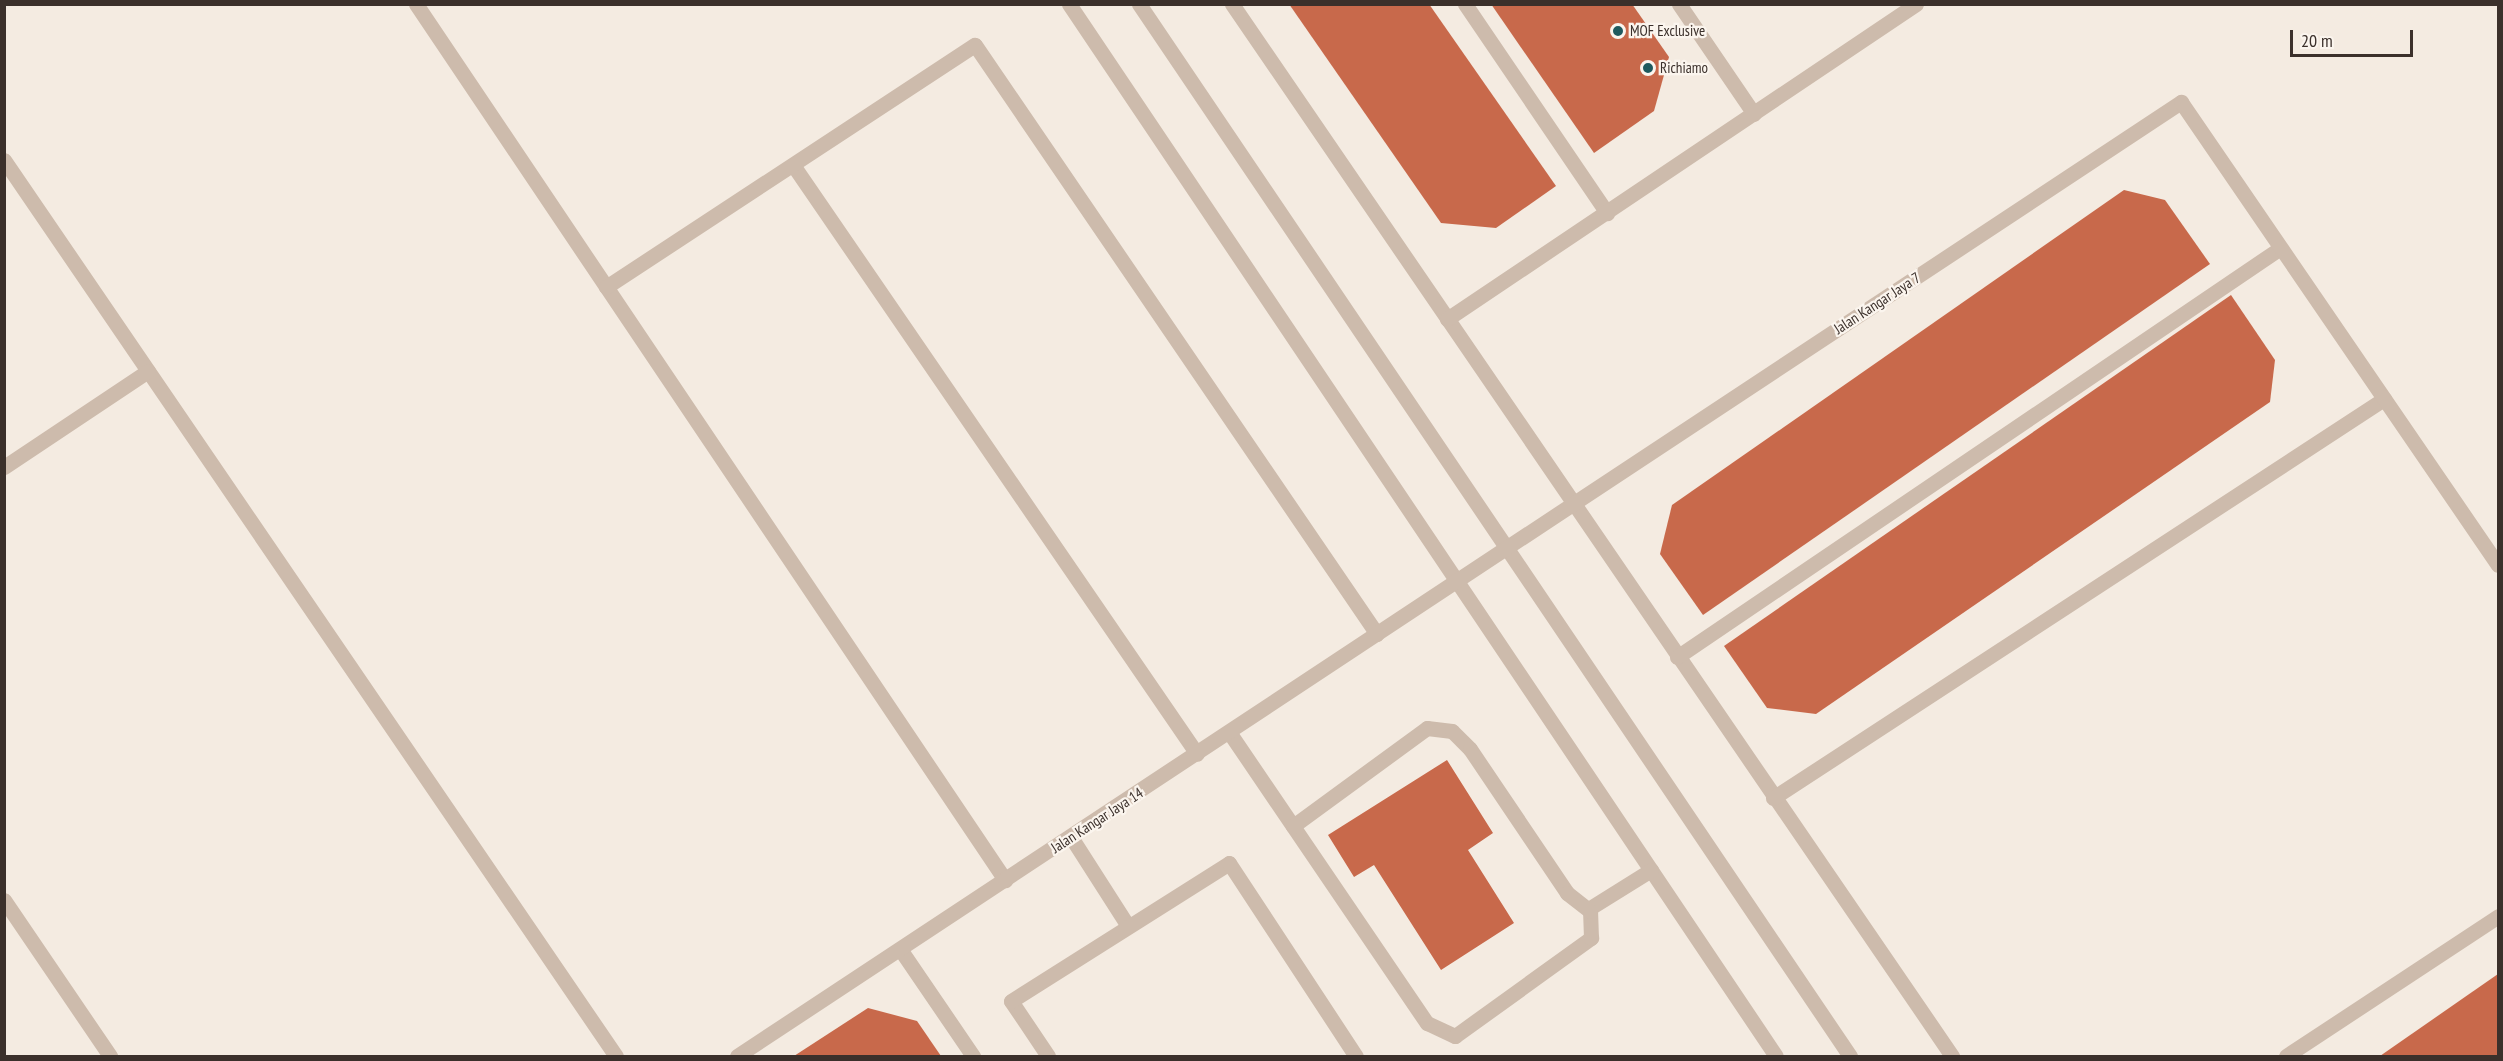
<!DOCTYPE html>
<html>
<head>
<meta charset="utf-8">
<style>
  body { margin:0 }
  #map { position:relative; width:2503px; height:1061px; overflow:hidden; background:#f4ebe1; font-family:"PT Sans Narrow",sans-serif }
  div>[style] { position:absolute }
  [style*='--x'] { left:calc(var(--x)*1px); top:calc(var(--y)*1px); width:calc(var(--w)*1px); rotate:calc(var(--a)*1deg) }
  .building>* { inset:0; background:#c8694b }
  .minor>* { height:15px; margin:-7.5px; padding:0 7.5px; transform-origin:7.5px; border-radius:7.5px; background:#cdbbac }
  .dots>* { width:16px; height:16px; translate:-50% -50%; box-sizing:border-box; border:3px solid #fbf5ee; border-radius:50% }
  span { translate:-50% -50%; white-space:nowrap; text-align:center; line-height:1.15; -webkit-text-stroke:4.5px #fbf5ee; paint-order:stroke }
  .poi-label { font-size:15px; color:#3b302b }
  .left { translate:0 -50%; text-align:left }
  .street-label { font-size:15px; color:#3b302b }
  .frame { position:absolute; inset:0; border:6px solid #3b302b; pointer-events:none }
  .scale { position:absolute; left:2290px; top:30px; width:123px; height:27px; box-sizing:border-box; border:3px solid #3b302b; border-top:0; padding-left:8px; font-size:18px; line-height:21px; white-space:nowrap; color:#3b302b; -webkit-text-stroke:4px #fbf5ee; paint-order:stroke }
</style>
</head>
<body>
<div id="map">
  <div class="building">
    <div style="clip-path:polygon(1289px 4px,1429px 4px,1556px 186px,1496px 228px,1441px 223px)"></div>
    <div style="clip-path:polygon(1491px 4px,1632px 4px,1669px 57px,1654px 111px,1594px 153px)"></div>
    <div style="clip-path:polygon(2124px 190px,2165px 200px,2210px 264px,1703px 615px,1660px 554px,1672px 505px)"></div>
    <div style="clip-path:polygon(2231px 295px,2275px 360px,2270px 402px,1816px 714px,1767px 708px,1724px 646px)"></div>
    <div style="clip-path:polygon(1447px 760px,1493px 833px,1468px 850px,1514px 923px,1441px 970px,1374px 865px,1354px 877px,1328px 835px)"></div>
    <div style="clip-path:polygon(2498px 974px,2498px 1056px,2380px 1056px)"></div>
    <div style="clip-path:polygon(868px 1008px,917px 1021px,941px 1056px,794px 1056px)"></div>
  </div>
  <div class="minor">
    <div style="--x:416;--y:4;--w:1056;--a:56.08"></div>
    <div style="--x:1069;--y:4;--w:1267;--a:56.1"></div>
    <div style="--x:1139;--y:4;--w:1270;--a:55.95"></div>
    <div style="--x:1232;--y:4;--w:1275;--a:55.61"></div>
    <div style="--x:1465;--y:4;--w:253;--a:55.8"></div>
    <div style="--x:1679;--y:4;--w:133;--a:55.7"></div>
    <div style="--x:4;--y:160;--w:1085;--a:55.67"></div>
    <div style="--x:793;--y:165;--w:714;--a:55.55"></div>
    <div style="--x:606;--y:287;--w:441;--a:-33.3"></div>
    <div style="--x:975;--y:45;--w:713;--a:55.69"></div>
    <div style="--x:1447;--y:319;--w:565;--a:-33.89"></div>
    <div style="--x:4;--y:467;--w:173;--a:-33.7"></div>
    <div style="--x:1677;--y:657;--w:727;--a:-34.13"></div>
    <div style="--x:1229;--y:732;--w:352;--a:55.8"></div>
    <div style="--x:1427;--y:1023;--w:31;--a:25"></div>
    <div style="--x:1455;--y:1036;--w:168;--a:-35.8"></div>
    <div style="--x:1591;--y:938;--w:30;--a:-92"></div>
    <div style="--x:1590;--y:908;--w:72;--a:-31.9"></div>
    <div style="--x:1773;--y:798;--w:730;--a:-33.15"></div>
    <div style="--x:1293;--y:826;--w:166;--a:-36.2"></div>
    <div style="--x:1427;--y:728;--w:25;--a:7"></div>
    <div style="--x:1452;--y:731;--w:25;--a:45"></div>
    <div style="--x:1470;--y:749;--w:174;--a:56"></div>
    <div style="--x:1567;--y:893;--w:29;--a:38"></div>
    <div style="--x:1071;--y:837;--w:106;--a:57.4"></div>
    <div style="--x:4;--y:900;--w:189;--a:55.8"></div>
    <div style="--x:900;--y:949;--w:130;--a:55.7"></div>
    <div style="--x:737;--y:1056;--w:1731;--a:-33.45"></div>
    <div style="--x:2181;--y:102;--w:561;--a:55.6"></div>
    <div style="--x:1048;--y:1056;--w:66;--a:-123.9"></div>
    <div style="--x:1011;--y:1001;--w:258;--a:-32.3"></div>
    <div style="--x:1229;--y:863;--w:231;--a:56.7"></div>
    <div style="--x:2286;--y:1056;--w:254;--a:-33.4"></div>
  </div>
  <div class="dots">
    <div style="left:1618px;top:31px;background:#1f5a5e"></div>
    <div style="left:1648px;top:68px;background:#1f5a5e"></div>
  </div>
  <div class="poi-label">
    <span class="left" style="left:1630px;top:31px">MOF Exclusive</span>
    <span class="left" style="left:1660px;top:68px">Richiamo</span>
  </div>
  <div class="street-label">
    <span style="left:1877px;top:303px;rotate:-33deg">Jalan Kangar Jaya 7</span>
    <span style="left:1097px;top:820px;rotate:-33deg">Jalan Kangar Jaya 14</span>
  </div>
  <div class="frame"></div>
  <div class="scale">20 m</div>
</div>
</body>
</html>
